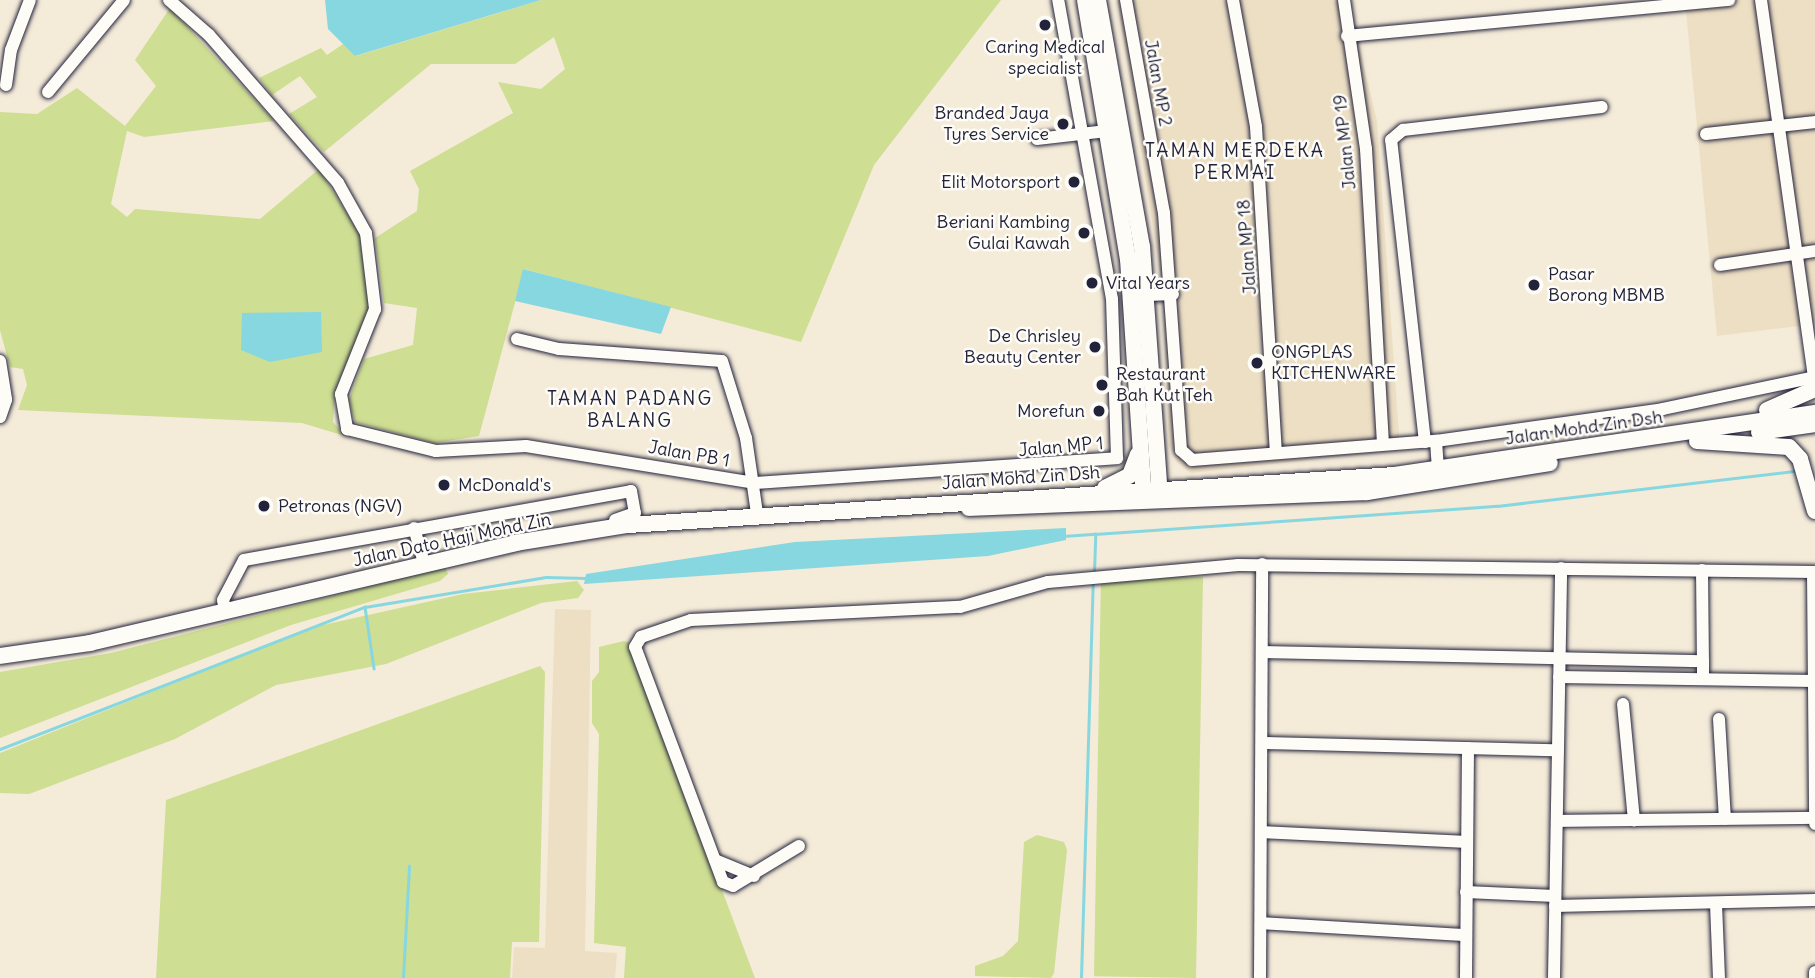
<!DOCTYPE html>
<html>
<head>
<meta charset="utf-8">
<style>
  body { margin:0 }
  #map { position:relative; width:1815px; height:978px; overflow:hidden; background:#f4ebd9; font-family:Delius,sans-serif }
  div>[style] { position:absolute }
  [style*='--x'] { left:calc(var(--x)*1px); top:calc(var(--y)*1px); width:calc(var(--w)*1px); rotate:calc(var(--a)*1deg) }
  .built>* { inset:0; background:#eddfc4 }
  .green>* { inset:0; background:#cede92; transform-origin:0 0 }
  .water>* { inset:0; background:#87d7e0 }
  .stream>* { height:2.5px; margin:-1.25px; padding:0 1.25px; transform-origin:1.25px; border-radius:1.25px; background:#87d7e0 }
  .roads { filter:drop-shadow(0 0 2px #22223b) drop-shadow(0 0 2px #22223b) }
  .street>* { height:12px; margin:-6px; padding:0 6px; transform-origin:6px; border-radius:6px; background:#fdfcf7 }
  .secondary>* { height:16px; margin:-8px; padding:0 8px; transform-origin:8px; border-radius:8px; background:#fdfcf7 }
  .dots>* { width:19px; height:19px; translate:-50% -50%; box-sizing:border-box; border:4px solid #fdfcf7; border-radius:50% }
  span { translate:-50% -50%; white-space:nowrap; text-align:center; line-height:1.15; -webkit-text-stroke:5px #fdfcf7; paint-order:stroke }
  .poi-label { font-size:18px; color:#22223b }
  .right { translate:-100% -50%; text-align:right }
  .left { translate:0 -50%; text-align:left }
  .street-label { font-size:18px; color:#22223b }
  .neighbourhood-label { font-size:19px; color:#22223b; letter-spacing:2px }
</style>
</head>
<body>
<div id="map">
  <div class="built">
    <div style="clip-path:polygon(1117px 0,1348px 0,1377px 121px,1400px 450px,1191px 473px,1177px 462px,1169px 446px,1162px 283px)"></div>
    <div style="clip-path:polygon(1685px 0,1815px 0,1815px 324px,1717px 336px)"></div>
    <div style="clip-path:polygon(555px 609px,591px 610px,585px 951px,617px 953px,615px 978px,512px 978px,514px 947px,545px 948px)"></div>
  </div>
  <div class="green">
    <div style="clip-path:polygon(541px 0,1001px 0,874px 165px,801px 342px,524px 269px,479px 436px,434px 443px,355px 422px,349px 400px,364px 359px,413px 345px,417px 308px,384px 303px,375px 238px,417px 211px,419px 189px,410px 171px,513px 113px,498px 82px,541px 89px,565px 69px,554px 37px,515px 64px,431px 64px,324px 152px,289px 114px,317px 97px,300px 76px,272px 95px,259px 78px,321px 48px,327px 55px,346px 42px,356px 56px)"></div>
    <div style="clip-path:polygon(170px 8px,274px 121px,144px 137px,127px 131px,111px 204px,127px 217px,135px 209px,260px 219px,319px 169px,361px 236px,370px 310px,335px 392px,333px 422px,345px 436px,302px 423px,18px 410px,27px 385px,23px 369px,10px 367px,0 330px,0 112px,37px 114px,77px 88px,125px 126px,156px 86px,135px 60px)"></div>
    <div style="clip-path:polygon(445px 567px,448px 574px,440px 581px,291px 625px,0 738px,0 672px,111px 653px)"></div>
    <div style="left:1203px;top:577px;width:401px;height:102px;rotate:91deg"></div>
    <div style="clip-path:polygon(577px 581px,584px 590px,578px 598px,541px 603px,386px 664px,276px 685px,175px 739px,29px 794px,0 793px,0 753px,314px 627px,463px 594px)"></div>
    <div style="clip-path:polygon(624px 641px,629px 643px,755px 978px,624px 978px,626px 947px,594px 943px,599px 734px,592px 723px,592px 681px,599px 672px,599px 647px)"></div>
    <div style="clip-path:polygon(540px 666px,545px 672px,539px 942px,512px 942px,510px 978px,156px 978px,166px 800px)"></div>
    <div style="clip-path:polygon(1037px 835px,1064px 842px,1067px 850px,1054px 973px,1051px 978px,975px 976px,975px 966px,1003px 956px,1018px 941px,1024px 842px)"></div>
  </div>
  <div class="water">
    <div style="clip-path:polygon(325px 0,541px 0,355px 56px,328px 29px)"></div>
    <div style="clip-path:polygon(523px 269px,671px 307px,661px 334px,515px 301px)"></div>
    <div style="clip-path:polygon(321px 312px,322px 352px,270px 362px,241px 350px,242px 313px)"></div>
    <div style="clip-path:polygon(1066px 528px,1066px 540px,988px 556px,584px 584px,586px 574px,795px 542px)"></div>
  </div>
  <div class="stream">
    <div style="--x:1063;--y:536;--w:32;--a:-4"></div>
    <div style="--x:1094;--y:572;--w:38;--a:-88"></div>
    <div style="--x:1095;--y:534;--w:403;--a:-4"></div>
    <div style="--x:1497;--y:506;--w:301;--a:-6.7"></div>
    <div style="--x:365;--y:607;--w:62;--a:81.6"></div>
    <div style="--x:0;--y:749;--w:392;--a:-21.3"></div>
    <div style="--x:365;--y:607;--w:183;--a:-9.4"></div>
    <div style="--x:546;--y:577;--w:40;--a:1.4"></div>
    <div style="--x:403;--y:978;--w:112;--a:-86.9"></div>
    <div style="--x:1081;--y:978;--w:395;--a:-88.3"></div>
  </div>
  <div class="roads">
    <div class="street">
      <div style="--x:169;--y:0;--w:53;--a:41.2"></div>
      <div style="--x:209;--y:35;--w:196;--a:48.9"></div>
      <div style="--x:338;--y:183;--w:57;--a:60.8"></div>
      <div style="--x:366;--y:233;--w:77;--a:83.2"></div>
      <div style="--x:375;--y:309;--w:92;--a:111.8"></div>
      <div style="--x:341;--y:394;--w:36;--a:80"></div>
      <div style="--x:347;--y:429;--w:92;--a:13.9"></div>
      <div style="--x:436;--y:451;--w:90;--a:-3.2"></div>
      <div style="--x:526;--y:446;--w:231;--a:9.2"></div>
      <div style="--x:754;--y:483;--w:364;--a:-3.9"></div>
      <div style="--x:1117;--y:458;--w:159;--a:-91.8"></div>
      <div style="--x:1112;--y:299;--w:304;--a:-100.2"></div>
      <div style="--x:1126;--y:0;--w:216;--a:79.9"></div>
      <div style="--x:1164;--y:213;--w:238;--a:85.9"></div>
      <div style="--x:1181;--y:450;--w:15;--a:42"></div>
      <div style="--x:1192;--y:460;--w:245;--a:-4.5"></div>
      <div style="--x:1436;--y:441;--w:229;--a:-8"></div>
      <div style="--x:1663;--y:409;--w:155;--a:-11.9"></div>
      <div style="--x:1233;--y:0;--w:129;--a:79.7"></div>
      <div style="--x:1256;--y:127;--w:325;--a:86.5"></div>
      <div style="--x:1344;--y:0;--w:151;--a:81.6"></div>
      <div style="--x:1366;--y:149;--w:293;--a:86.7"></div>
      <div style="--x:1761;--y:0;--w:386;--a:82"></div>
      <div style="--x:1347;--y:36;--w:384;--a:-5.4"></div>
      <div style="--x:6;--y:85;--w:35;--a:-82"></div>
      <div style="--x:11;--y:50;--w:53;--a:-69.2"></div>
      <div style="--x:48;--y:92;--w:119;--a:-50.4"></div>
      <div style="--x:1706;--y:134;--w:110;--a:-6.3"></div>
      <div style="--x:1037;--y:139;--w:70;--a:-6.5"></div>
      <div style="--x:1720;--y:265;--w:96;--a:-8.4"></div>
      <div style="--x:1148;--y:295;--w:25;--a:-2"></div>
      <div style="--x:517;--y:339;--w:43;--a:13.4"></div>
      <div style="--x:559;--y:349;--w:163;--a:4.2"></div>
      <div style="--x:722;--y:361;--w:81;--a:72.7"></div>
      <div style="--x:746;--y:438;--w:76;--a:81.7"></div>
      <div style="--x:0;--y:361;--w:39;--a:81"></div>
      <div style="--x:6;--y:400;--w:18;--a:109"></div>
      <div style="--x:1436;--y:441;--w:28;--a:86"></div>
      <div style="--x:1425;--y:442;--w:304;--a:-96.4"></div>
      <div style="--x:1391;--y:140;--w:16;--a:-40"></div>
      <div style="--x:1403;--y:130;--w:200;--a:-6.6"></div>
      <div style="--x:414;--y:528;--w:37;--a:74"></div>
      <div style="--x:1702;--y:570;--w:91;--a:89.4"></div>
      <div style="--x:1813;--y:572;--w:252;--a:89.5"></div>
      <div style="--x:225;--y:611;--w:11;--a:-100"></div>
      <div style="--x:223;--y:600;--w:45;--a:-62.3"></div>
      <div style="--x:244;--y:560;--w:393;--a:-10.1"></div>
      <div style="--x:631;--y:491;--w:22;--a:80"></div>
      <div style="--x:635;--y:513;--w:21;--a:161"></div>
      <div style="--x:1262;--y:652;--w:441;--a:1.2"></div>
      <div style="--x:1703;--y:661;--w:18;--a:90"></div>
      <div style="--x:1559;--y:677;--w:255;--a:0.9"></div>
      <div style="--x:1623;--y:704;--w:117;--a:84.6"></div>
      <div style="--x:1719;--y:719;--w:100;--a:86.6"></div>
      <div style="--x:1262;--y:743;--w:296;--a:1.4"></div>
      <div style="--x:1557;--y:821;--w:258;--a:-0.7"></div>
      <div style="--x:1261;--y:832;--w:206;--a:2.8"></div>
      <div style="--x:799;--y:846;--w:77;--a:148.8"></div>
      <div style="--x:733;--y:886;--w:11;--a:-158"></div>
      <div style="--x:723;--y:882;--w:251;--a:-110.5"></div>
      <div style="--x:635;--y:647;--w:12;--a:-59"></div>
      <div style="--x:641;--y:637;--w:53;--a:-18.8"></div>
      <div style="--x:691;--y:620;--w:269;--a:-2.8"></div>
      <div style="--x:960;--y:607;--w:91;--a:-15.9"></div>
      <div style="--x:1048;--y:582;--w:191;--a:-5.1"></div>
      <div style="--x:1238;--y:565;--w:577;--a:0.7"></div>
      <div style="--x:715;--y:860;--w:42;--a:22.3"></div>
      <div style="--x:1466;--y:892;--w:89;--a:2.6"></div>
      <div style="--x:1716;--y:904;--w:74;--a:87.7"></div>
      <div style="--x:1555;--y:906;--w:260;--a:-1.3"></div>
      <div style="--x:1261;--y:923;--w:205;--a:3.4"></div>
      <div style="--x:1260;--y:978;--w:414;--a:-89.7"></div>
      <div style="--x:1466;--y:978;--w:230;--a:-89.5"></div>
      <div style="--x:1554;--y:978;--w:410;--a:-89"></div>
      <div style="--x:1815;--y:978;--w:6;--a:-90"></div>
    </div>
    <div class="secondary">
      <div style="--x:1085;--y:0;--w:263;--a:80.6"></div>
      <div style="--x:1128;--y:259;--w:240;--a:86.2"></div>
      <div style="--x:1098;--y:0;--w:250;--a:79.9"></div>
      <div style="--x:1142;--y:246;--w:252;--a:85.9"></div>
      <div style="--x:1767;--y:410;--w:52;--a:-23.6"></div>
      <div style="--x:1759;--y:432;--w:57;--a:-8.1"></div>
      <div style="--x:1697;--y:441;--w:92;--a:3.7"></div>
      <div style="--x:1789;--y:447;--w:16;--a:47"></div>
      <div style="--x:1800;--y:459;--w:54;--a:73.9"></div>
      <div style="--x:1105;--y:488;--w:28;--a:-27"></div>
      <div style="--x:1130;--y:475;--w:22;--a:-69"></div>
      <div style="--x:969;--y:508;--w:398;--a:-2.3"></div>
      <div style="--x:1367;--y:492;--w:185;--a:-9"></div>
      <div style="--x:0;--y:656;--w:91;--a:-8.2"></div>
      <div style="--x:90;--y:643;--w:437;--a:-13.2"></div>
      <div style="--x:515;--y:543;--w:114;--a:-9.1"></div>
      <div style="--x:628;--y:525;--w:768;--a:-3.73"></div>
      <div style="--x:1394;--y:475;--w:426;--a:-8.4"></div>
    </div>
  </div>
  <div class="dots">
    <div style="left:1045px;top:25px;background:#22223b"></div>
    <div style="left:1063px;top:124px;background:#22223b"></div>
    <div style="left:1074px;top:182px;background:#22223b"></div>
    <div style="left:1084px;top:233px;background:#22223b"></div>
    <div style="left:1092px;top:283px;background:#22223b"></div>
    <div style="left:1534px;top:285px;background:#22223b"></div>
    <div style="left:1095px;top:347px;background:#22223b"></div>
    <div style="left:1257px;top:363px;background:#22223b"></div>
    <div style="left:1102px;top:385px;background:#22223b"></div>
    <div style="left:1099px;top:411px;background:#22223b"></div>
    <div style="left:444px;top:485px;background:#22223b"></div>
    <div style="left:264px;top:506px;background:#22223b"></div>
  </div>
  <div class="poi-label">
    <span style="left:1045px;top:58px">Caring Medical<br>specialist</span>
    <span class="right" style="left:1049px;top:124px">Branded Jaya<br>Tyres Service</span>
    <span class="right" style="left:1060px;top:182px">Elit Motorsport</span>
    <span class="right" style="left:1070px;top:233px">Beriani Kambing<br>Gulai Kawah</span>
    <span class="left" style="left:1548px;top:285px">Pasar<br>Borong MBMB</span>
    <span class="left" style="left:1106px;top:283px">Vital Years</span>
    <span class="right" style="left:1081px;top:347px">De Chrisley<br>Beauty Center</span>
    <span class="left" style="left:1271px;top:363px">ONGPLAS<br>KITCHENWARE</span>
    <span class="left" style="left:1116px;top:385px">Restaurant<br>Bah Kut Teh</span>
    <span class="right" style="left:1085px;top:411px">Morefun</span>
    <span class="left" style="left:458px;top:485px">McDonald's</span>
    <span class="left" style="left:278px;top:506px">Petronas (NGV)</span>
  </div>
  <div class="street-label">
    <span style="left:1158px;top:83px;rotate:80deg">Jalan MP 2</span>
    <span style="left:1345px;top:142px;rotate:-96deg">Jalan MP 19</span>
    <span style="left:1247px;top:247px;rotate:-94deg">Jalan MP 18</span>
    <span style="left:1584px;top:428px;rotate:-8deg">Jalan Mohd Zin Dsh</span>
    <span style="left:1061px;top:447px;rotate:-5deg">Jalan MP 1</span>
    <span style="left:689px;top:454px;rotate:10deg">Jalan PB 1</span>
    <span style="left:1021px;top:478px;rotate:-4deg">Jalan Mohd Zin Dsh</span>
    <span style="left:452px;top:540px;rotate:-12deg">Jalan Dato Haji Mohd Zin</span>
  </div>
  <div class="neighbourhood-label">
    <span style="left:1235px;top:162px">TAMAN MERDEKA<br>PERMAI</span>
    <span style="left:630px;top:410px">TAMAN PADANG<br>BALANG</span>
  </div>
</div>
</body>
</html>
